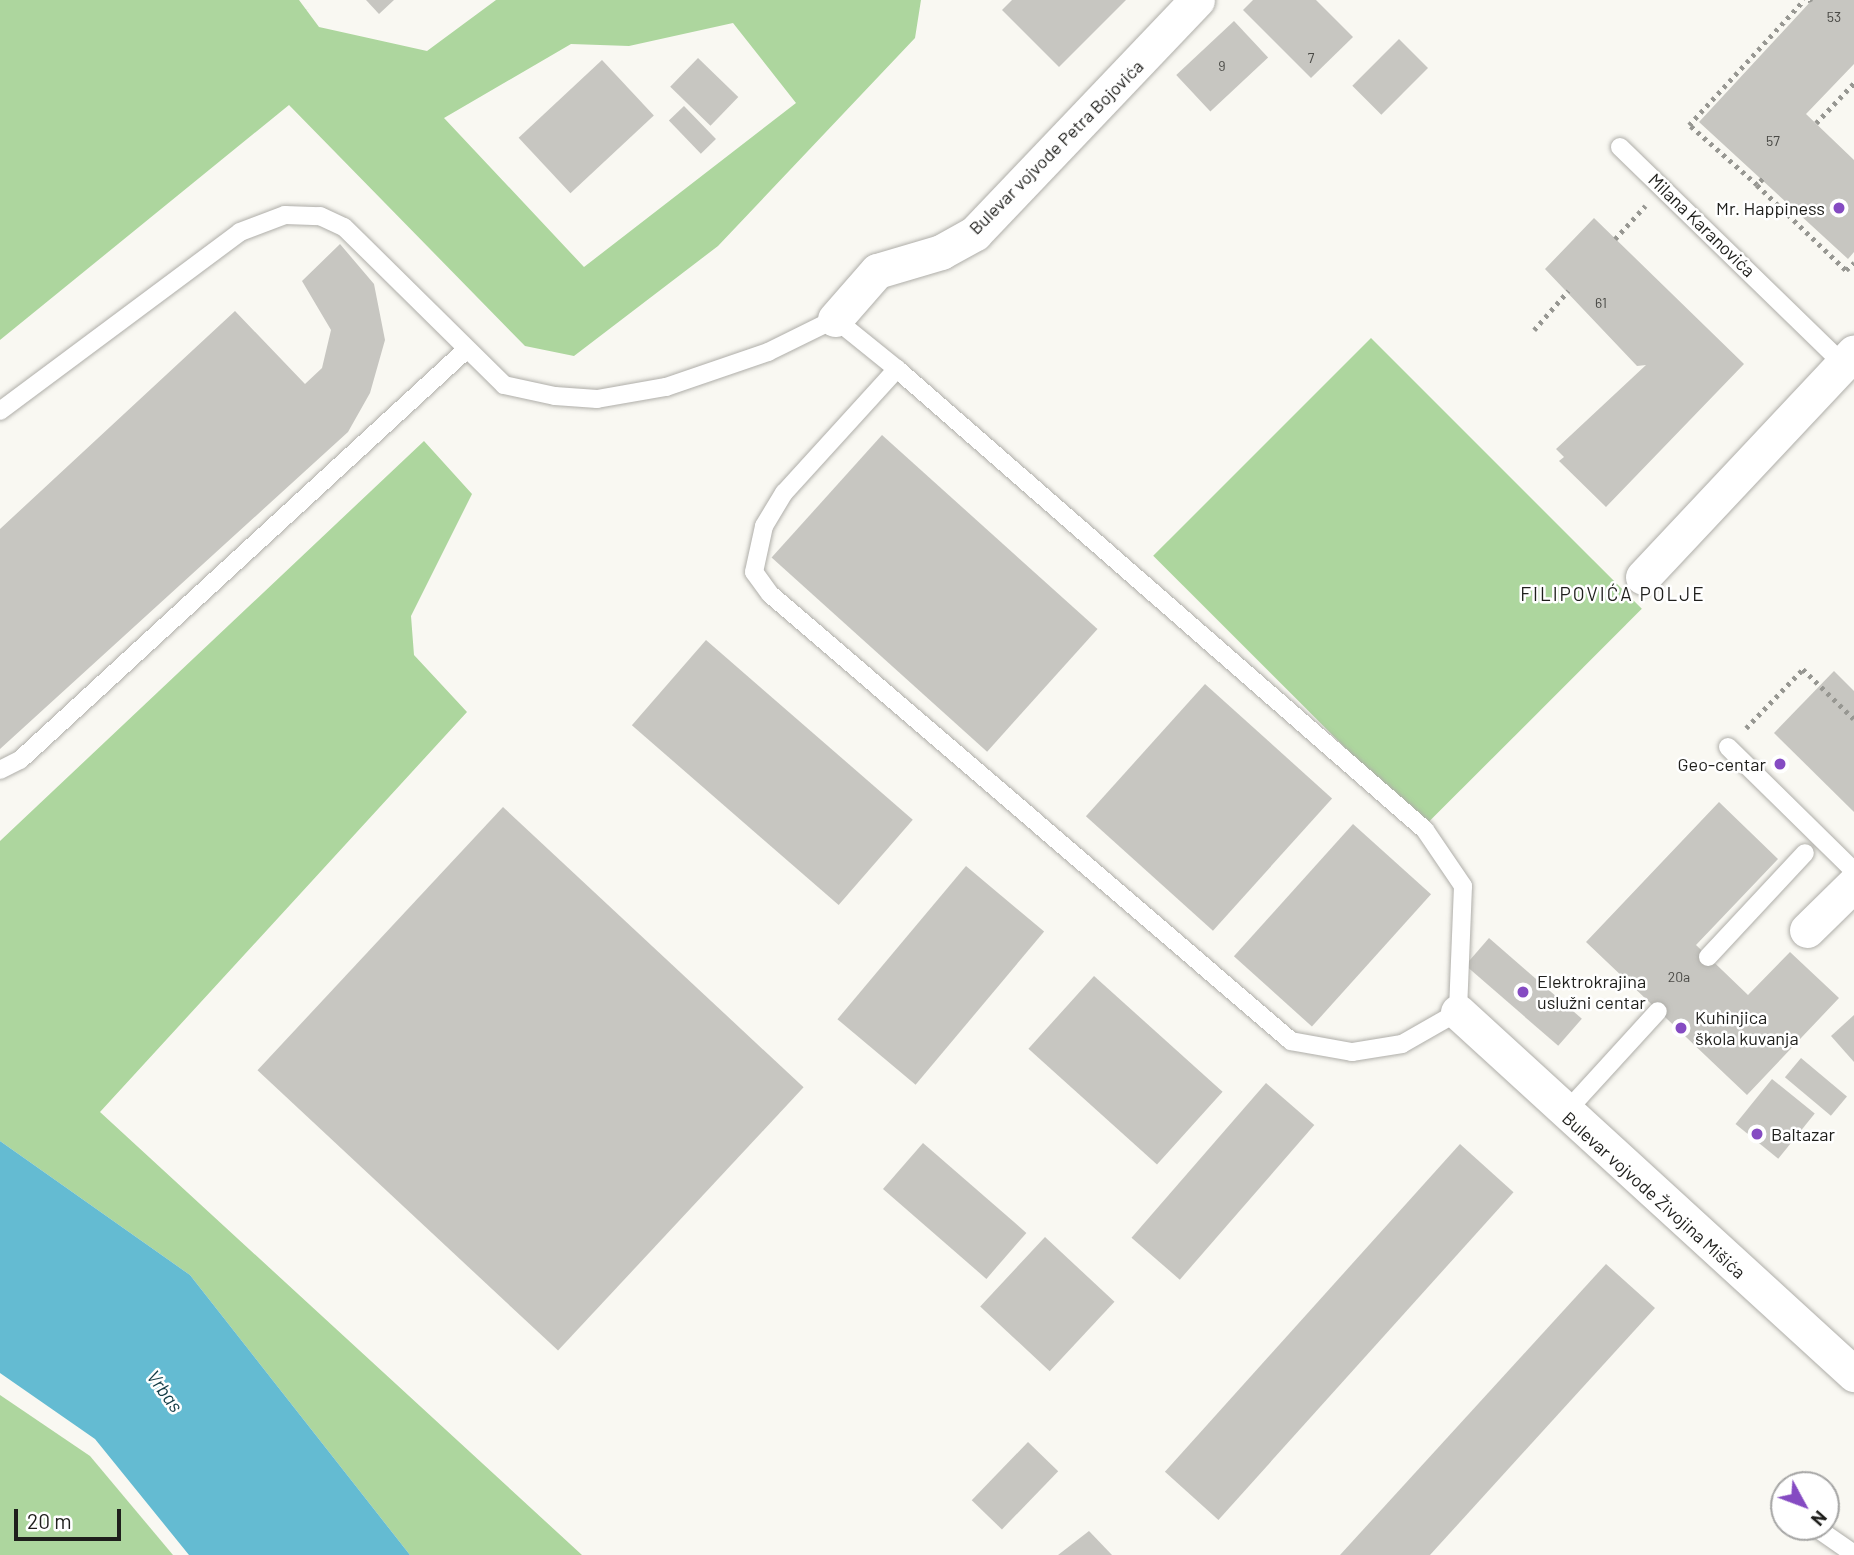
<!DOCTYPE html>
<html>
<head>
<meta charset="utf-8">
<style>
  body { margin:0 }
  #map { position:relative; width:1854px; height:1555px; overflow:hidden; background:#f9f8f2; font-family:Barlow,sans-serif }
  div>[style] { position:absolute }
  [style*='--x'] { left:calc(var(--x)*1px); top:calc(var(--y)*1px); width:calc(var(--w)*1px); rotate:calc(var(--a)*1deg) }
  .green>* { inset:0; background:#add69e; transform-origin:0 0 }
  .water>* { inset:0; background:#64bbd2 }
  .building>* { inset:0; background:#c7c6c1; transform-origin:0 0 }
  .path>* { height:4.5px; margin-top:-2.25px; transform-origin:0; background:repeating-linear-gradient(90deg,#979792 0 3.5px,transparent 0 8.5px) }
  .roads { filter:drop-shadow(0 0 2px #afaea9) drop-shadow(0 0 2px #afaea9) }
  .lane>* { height:18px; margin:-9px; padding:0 9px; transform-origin:9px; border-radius:9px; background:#fff }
  .street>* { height:35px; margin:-17.5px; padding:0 17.5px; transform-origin:17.5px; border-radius:17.5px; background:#fff }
  .dots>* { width:19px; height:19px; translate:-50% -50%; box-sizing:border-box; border:4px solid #fff; border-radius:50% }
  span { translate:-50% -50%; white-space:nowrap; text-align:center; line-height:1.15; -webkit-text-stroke:5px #fff; paint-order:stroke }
  .number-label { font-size:14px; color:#494945 }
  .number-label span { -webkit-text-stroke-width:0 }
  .street-label { font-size:18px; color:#1f1f1c }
  .poi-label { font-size:18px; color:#1f1f1c }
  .right { translate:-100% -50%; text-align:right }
  .left { translate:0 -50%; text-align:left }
  .neighbourhood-label { font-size:19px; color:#1f1f1c; letter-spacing:2px }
  .water-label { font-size:19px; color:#123b45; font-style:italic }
  .north { position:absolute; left:1770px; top:1471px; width:70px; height:70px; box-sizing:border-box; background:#fff; border:2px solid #a5a5a4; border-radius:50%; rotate:131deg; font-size:19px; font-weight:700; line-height:28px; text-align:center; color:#1f1f1c }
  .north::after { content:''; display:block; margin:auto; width:24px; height:32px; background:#854bc2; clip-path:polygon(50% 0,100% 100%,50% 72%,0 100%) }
  .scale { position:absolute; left:14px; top:1509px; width:107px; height:32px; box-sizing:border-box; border:4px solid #1f1f1c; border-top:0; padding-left:9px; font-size:21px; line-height:24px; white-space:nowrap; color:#1f1f1c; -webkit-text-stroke:5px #fff; paint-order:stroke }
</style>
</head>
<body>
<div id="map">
  <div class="green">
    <div style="clip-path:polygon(evenodd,0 0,299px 0,319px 27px,427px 51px,496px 0,921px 0,915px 38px,718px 246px,574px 356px,525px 346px,289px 105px,0 340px,0 0,733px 23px,796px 103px,584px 267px,444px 118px,571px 44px,629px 46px,733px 23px)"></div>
    <div style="left:1371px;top:338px;width:383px;height:308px;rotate:45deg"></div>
    <div style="clip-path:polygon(424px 441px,472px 494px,411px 616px,414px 655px,467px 712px,100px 1112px,582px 1555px,410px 1555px,190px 1275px,0 1141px,0 841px)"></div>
    <div style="clip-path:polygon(0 1395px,90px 1456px,173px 1555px,0 1555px)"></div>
  </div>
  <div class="water">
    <div style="clip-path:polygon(0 1141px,190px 1275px,410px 1555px,189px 1555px,95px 1439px,0 1373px)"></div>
  </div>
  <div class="building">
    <div style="clip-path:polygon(366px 0,394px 0,379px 14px)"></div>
    <div style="clip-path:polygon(1012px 0,1126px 0,1059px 67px,1002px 10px)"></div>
    <div style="clip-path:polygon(1253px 0,1316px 0,1353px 37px,1311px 78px,1243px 10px)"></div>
    <div style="clip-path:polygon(1812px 0,1854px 0,1854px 64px,1806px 114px,1854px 160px,1854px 252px,1848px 259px,1699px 122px)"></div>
    <div style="left:1234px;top:21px;width:50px;height:79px;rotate:47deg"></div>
    <div style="left:1399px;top:39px;width:41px;height:66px;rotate:45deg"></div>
    <div style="left:698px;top:58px;width:56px;height:40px;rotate:44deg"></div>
    <div style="left:602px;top:60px;width:76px;height:114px;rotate:47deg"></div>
    <div style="left:684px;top:106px;width:46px;height:21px;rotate:46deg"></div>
    <div style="clip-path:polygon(1594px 218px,1744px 364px,1606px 507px,1559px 461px,1564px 457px,1556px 449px,1646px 365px,1637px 366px,1545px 269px)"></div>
    <div style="clip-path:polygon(340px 244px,374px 284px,385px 340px,370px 393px,348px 432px,0 749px,0 529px,235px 311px,305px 384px,322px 368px,331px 330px,302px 281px)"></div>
    <div style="left:882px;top:435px;width:290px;height:165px;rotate:42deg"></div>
    <div style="left:706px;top:640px;width:274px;height:113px;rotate:41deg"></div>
    <div style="clip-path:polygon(1834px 671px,1854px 691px,1854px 812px,1774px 733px)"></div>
    <div style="left:1205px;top:684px;width:171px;height:178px;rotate:42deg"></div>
    <div style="clip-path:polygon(1719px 802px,1778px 859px,1696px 945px,1748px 995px,1790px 952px,1839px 998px,1747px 1095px,1586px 942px)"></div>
    <div style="left:503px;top:807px;width:411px;height:360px;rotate:43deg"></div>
    <div style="left:1353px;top:824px;width:105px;height:178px;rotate:42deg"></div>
    <div style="left:966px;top:866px;width:102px;height:200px;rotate:40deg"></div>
    <div style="left:1489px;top:938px;width:123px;height:36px;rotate:41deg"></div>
    <div style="left:1094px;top:976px;width:173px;height:98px;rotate:42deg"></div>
    <div style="clip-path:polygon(1854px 1015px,1854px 1062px,1831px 1036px)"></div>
    <div style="left:1801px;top:1058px;width:60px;height:25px;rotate:40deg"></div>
    <div style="left:1772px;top:1079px;width:55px;height:58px;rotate:39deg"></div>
    <div style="left:1266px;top:1083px;width:64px;height:205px;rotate:41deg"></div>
    <div style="left:923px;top:1143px;width:137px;height:61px;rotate:41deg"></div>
    <div style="left:1460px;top:1144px;width:72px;height:441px;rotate:42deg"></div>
    <div style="left:1045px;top:1237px;width:95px;height:95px;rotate:43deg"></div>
    <div style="clip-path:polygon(1606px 1264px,1655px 1308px,1430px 1555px,1340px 1555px)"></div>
    <div style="left:1028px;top:1442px;width:42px;height:81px;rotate:44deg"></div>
    <div style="clip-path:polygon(1089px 1531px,1112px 1555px,1058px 1555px)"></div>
  </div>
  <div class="path">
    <div style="--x:1810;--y:0;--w:2;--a:63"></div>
    <div style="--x:1816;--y:123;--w:55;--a:-46.5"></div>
    <div style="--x:1763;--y:179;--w:8;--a:135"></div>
    <div style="--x:1757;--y:185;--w:123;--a:43.7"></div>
    <div style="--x:1846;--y:270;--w:11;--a:-41"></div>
    <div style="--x:1757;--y:185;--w:91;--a:-138.6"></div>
    <div style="--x:1689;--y:125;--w:170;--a:-47.4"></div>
    <div style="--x:1615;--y:239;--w:45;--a:-47.7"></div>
    <div style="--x:1534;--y:330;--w:52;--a:-48.9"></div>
    <div style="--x:1746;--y:728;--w:82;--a:-46"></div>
    <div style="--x:1803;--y:669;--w:71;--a:44.4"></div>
  </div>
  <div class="roads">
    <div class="lane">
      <div style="--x:1620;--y:147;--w:311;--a:44.2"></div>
      <div style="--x:0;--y:411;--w:299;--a:-36.7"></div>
      <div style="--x:240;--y:232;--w:48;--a:-20.7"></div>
      <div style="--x:285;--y:215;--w:35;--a:2"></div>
      <div style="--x:320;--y:216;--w:26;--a:25"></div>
      <div style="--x:344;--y:227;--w:225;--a:44.6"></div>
      <div style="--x:504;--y:385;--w:52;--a:12.2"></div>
      <div style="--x:555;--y:396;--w:42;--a:4.1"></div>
      <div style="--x:597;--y:399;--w:70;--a:-9.9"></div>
      <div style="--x:666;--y:387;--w:108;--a:-18.9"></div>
      <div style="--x:768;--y:352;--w:75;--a:-26.2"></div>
      <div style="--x:835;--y:319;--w:80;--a:38.9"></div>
      <div style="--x:897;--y:369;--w:701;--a:41.12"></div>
      <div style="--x:1425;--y:830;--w:68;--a:55.8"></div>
      <div style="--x:1463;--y:886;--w:126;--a:92.3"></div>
      <div style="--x:1458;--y:1012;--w:64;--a:150.3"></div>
      <div style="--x:1402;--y:1044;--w:51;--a:170.9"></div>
      <div style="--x:1352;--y:1052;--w:62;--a:-169.8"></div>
      <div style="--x:1291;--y:1041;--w:686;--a:-139.37"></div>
      <div style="--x:770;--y:594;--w:27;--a:-126"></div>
      <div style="--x:754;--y:572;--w:47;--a:-77.7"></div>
      <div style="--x:764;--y:526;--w:39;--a:-59"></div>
      <div style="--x:784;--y:493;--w:168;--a:-47.7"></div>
      <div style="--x:1728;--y:747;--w:177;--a:44.5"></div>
      <div style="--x:0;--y:770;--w:22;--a:-27"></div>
      <div style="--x:20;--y:760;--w:607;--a:-42.6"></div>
      <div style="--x:1708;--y:957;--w:142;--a:-47"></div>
      <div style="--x:1564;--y:1114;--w:139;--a:-47.6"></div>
      <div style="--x:1818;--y:1529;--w:44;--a:34.8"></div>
    </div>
    <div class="street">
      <div style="--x:835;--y:319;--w:64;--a:-48.8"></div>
      <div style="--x:877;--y:271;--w:67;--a:-16.5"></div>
      <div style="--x:941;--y:252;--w:39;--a:-29"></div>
      <div style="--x:975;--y:233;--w:322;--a:-46.4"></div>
      <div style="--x:1643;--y:577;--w:308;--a:-46.8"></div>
      <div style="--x:1807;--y:930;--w:66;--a:-44.4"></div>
      <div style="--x:1458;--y:1012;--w:537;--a:42.43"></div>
    </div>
  </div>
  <div class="dots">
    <div style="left:1839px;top:208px;background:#854bc2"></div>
    <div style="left:1780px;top:764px;background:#854bc2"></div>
    <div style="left:1523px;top:992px;background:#854bc2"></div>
    <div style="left:1681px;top:1028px;background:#854bc2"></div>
    <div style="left:1757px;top:1134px;background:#854bc2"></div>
  </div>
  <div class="number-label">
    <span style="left:1834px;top:17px">53</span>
    <span style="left:1311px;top:58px">7</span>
    <span style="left:1222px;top:66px">9</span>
    <span style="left:1773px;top:141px">57</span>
    <span style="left:1601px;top:303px">61</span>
    <span style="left:1679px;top:977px">20a</span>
  </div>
  <div class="street-label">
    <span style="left:1056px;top:147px;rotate:-45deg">Bulevar vojvode Petra Bojovića</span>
    <span style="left:1702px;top:225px;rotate:44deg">Milana Karanovića</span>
    <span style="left:1654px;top:1195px;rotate:42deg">Bulevar vojvode Živojina Mišića</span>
  </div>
  <div class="poi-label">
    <span class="right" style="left:1825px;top:208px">Mr. Happiness</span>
    <span class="right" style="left:1766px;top:764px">Geo-centar</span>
    <span class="left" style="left:1537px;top:992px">Elektrokrajina<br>uslužni centar</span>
    <span class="left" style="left:1695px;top:1028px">Kuhinjica<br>škola kuvanja</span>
    <span class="left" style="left:1771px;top:1134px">Baltazar</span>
  </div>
  <div class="neighbourhood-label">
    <span style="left:1613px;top:594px">FILIPOVIĆA POLJE</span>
  </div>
  <div class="water-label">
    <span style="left:165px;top:1391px;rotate:54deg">Vrbas</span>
  </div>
  <div class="north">N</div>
  <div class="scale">20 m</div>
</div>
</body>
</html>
